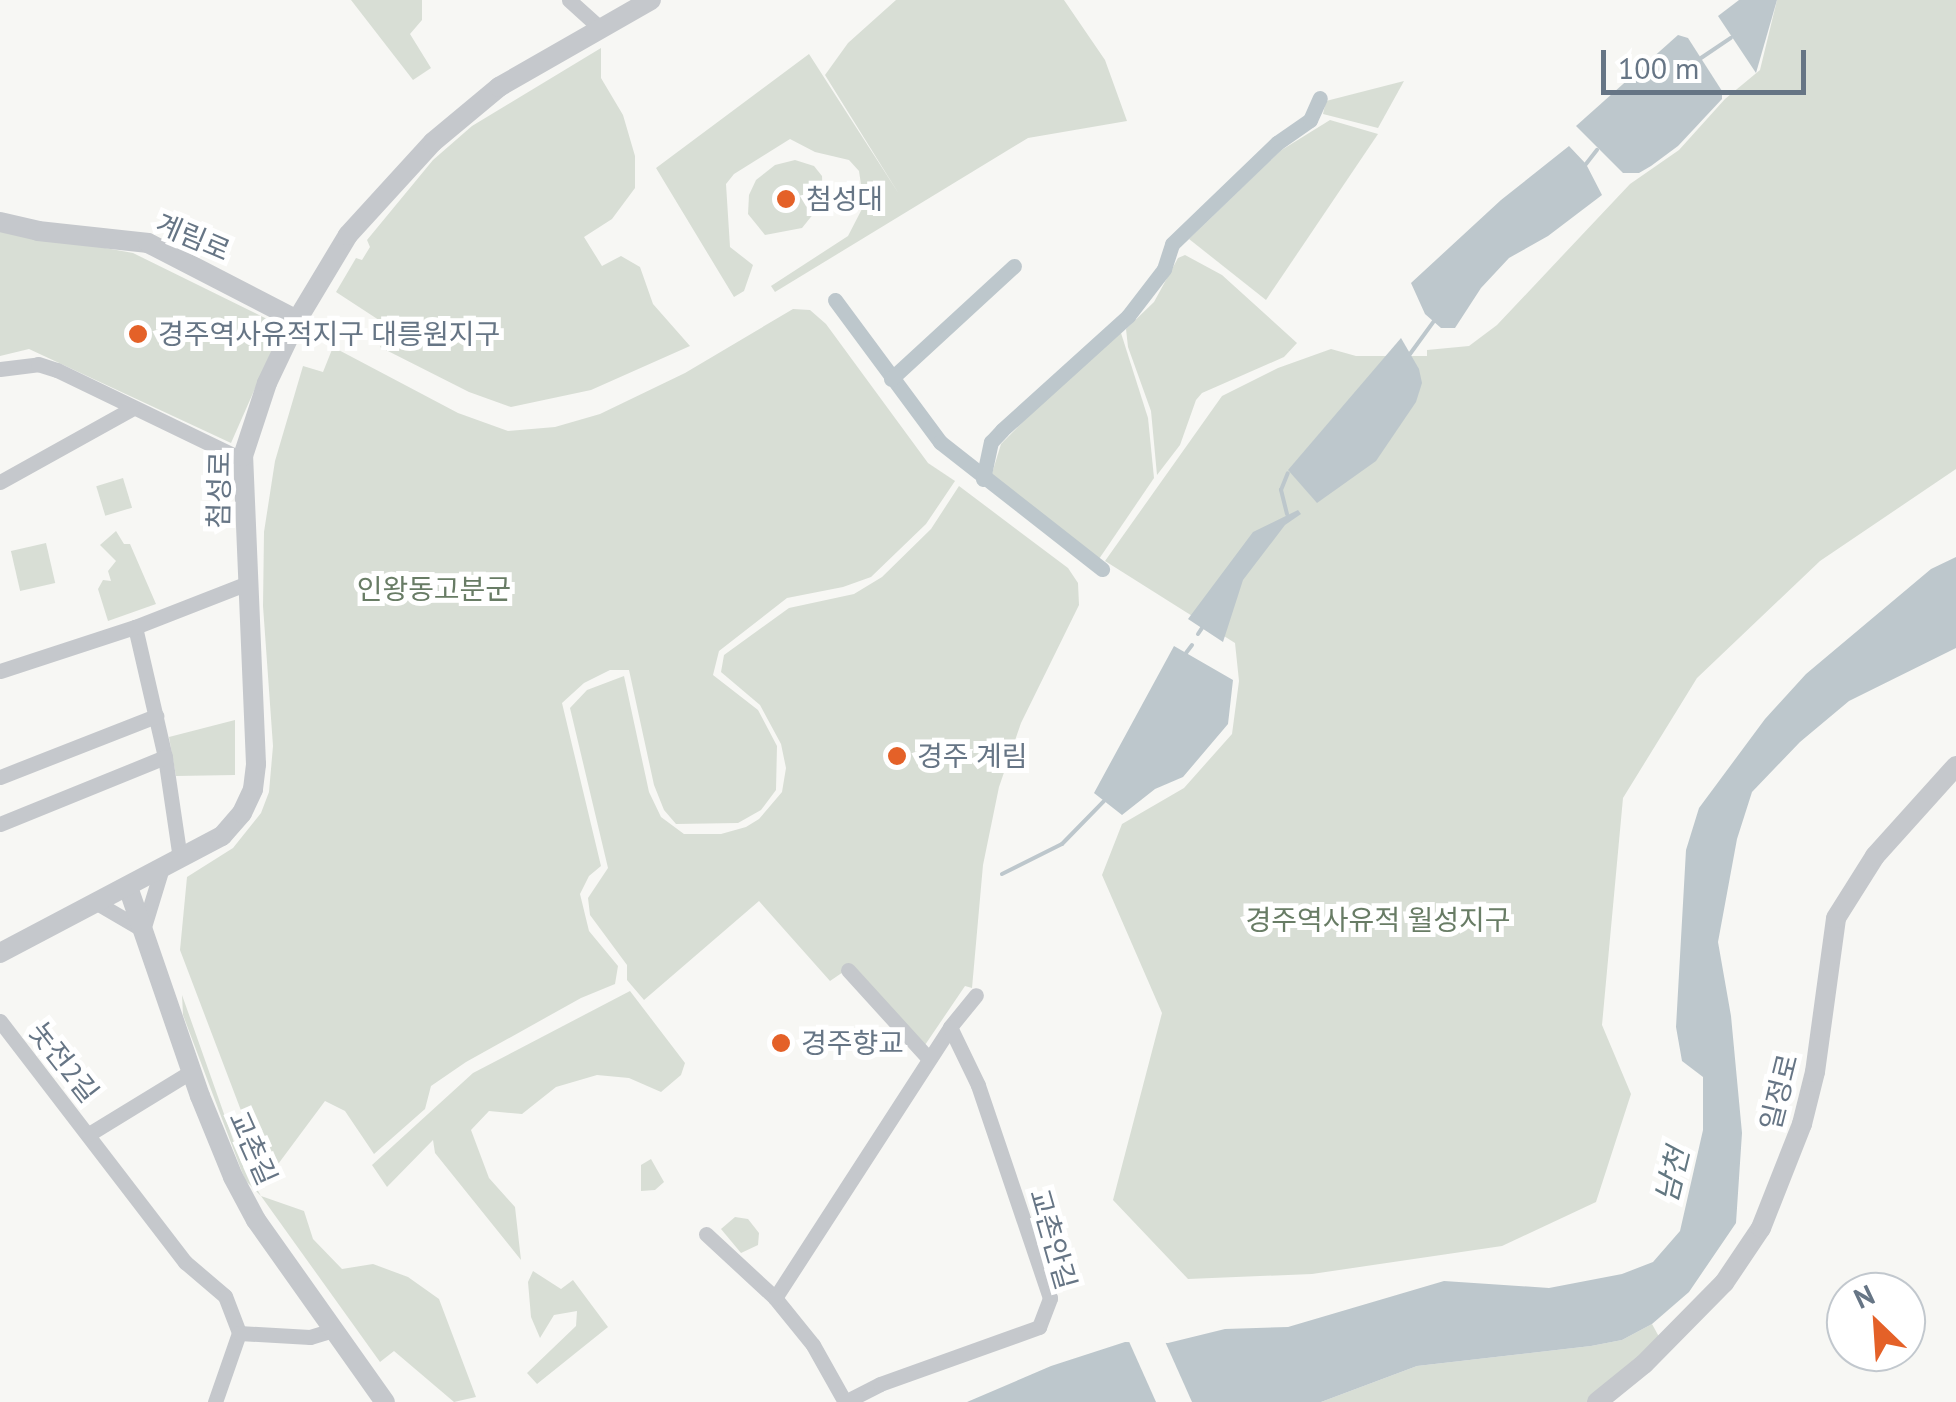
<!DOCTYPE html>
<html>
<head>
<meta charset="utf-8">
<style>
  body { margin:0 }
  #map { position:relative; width:1956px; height:1402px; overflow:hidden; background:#f7f7f4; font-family:"PT Sans","Noto Sans KR",sans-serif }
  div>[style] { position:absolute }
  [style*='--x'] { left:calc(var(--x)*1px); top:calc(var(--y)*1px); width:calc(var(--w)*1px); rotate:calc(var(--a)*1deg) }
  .green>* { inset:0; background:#d8ded5; transform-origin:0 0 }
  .water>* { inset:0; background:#bdc7cc }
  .pier>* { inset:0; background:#f7f7f4 }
  .stream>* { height:4px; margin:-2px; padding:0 2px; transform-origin:2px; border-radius:2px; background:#bdc7cc }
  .canal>* { height:15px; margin:-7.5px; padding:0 7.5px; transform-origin:7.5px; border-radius:7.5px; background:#bdc7cc }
  .minor>* { height:15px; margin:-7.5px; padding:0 7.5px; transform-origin:7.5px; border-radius:7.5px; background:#c5c8cc }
  .tertiary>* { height:20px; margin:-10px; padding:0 10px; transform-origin:10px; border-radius:10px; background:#c5c8cc }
  .dots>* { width:28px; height:28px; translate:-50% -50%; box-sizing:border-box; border:5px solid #fff; border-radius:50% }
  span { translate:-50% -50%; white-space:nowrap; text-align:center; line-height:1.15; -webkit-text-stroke:10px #fff; paint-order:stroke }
  .poi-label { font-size:28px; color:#667585 }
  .left { translate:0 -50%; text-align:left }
  .street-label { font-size:28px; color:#667585 }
  .park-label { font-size:28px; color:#687c65 }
  .water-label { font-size:30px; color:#627781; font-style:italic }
  .north { position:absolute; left:1826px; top:1272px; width:100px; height:100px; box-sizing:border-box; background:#fff; border:2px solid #c2c8ce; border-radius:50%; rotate:335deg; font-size:28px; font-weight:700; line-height:40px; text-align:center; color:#667585 }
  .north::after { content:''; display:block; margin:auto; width:35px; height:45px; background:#e46128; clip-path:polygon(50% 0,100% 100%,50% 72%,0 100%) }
  .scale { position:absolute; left:1601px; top:50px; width:205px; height:45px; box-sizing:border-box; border:5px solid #667585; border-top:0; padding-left:12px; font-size:30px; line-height:35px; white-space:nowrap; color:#667585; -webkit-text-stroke:8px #fff; paint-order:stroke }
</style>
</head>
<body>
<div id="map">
  <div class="green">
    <div style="clip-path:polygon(351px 0,422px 0,422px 20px,410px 34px,431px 68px,413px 80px)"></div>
    <div style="clip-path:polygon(896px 0,1064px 0,1105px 60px,1127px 121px,1028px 138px,775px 292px,771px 286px,848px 236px,864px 205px,859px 171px,849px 160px,815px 152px,790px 139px,734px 174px,726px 184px,730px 247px,753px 265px,744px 291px,734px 297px,656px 168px,809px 54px,899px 194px,825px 75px,848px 43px)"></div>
    <div style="clip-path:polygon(1777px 0,1956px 0,1956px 469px,1820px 561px,1697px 678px,1623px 798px,1602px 1025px,1631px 1094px,1596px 1202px,1502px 1246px,1312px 1274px,1188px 1279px,1113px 1200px,1162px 1013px,1102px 875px,1122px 824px,1184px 788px,1232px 734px,1239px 681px,1235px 643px,1105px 561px,1222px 396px,1278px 368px,1331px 349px,1356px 356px,1427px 356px,1427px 350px,1469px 346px,1497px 325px,1630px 184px,1679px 150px,1725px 99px,1760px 70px)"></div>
    <div style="clip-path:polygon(601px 48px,601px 78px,623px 115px,635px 156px,635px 188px,612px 219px,584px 237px,602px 266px,621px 256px,640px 267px,653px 304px,690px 346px,591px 390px,511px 407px,469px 392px,380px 347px,388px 334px,385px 324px,336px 292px,356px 258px,362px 260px,370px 247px,367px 240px,433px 160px,472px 126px)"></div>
    <div style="clip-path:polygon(1404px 81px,1378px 128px,1323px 114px,1326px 101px)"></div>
    <div style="clip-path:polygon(1330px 120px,1378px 134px,1266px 300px,1189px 239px,1280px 151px)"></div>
    <div style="clip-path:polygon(795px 160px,814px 166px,822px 176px,823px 202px,802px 228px,765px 235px,748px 214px,749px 195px,756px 180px,775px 165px)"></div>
    <div style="clip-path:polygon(0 229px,133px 253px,269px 320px,276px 341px,231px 443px,29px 349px,0 356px)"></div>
    <div style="clip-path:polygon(1185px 255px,1222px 275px,1297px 343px,1284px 357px,1202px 393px,1196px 400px,1180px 445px,1157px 475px,1151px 411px,1128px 347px,1126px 329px,1154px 302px,1178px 258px)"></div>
    <div style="clip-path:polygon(793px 309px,810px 310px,826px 324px,928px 463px,955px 481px,926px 524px,871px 577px,843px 587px,787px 598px,719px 651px,713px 675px,758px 710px,777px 746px,776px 790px,761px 810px,738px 823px,676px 824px,664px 810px,654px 785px,629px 670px,610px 670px,584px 683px,562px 703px,601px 866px,589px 876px,580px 894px,589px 931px,618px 966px,615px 984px,581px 998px,466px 1062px,431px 1086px,425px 1109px,374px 1154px,345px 1111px,325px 1101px,267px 1179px,180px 950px,187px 877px,233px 848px,261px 813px,269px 792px,273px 746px,263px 606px,264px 532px,275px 461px,303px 366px,323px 372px,333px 347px,458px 413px,508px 431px,555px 427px,600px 414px,685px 373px)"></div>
    <div style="clip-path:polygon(1121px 333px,1148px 418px,1154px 478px,1099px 559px,990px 480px,1001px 444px,1070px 374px)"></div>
    <div style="left:123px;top:478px;width:31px;height:28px;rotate:73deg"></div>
    <div style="clip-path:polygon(959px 486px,1068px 568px,1078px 583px,1079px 605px,1021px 723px,999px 787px,983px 865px,972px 988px,965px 986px,925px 1045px,849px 968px,830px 981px,759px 901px,644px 1000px,627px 980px,627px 965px,590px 915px,588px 898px,608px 868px,570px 708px,587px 690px,624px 676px,649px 792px,661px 817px,684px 834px,721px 834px,746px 827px,759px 819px,782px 792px,786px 768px,781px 744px,760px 705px,721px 672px,724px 655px,789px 608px,854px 594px,882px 577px,931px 529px)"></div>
    <div style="clip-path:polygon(116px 531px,124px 544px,130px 544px,156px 604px,108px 621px,98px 589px,103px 580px,111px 581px,108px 571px,116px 561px,100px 545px)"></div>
    <div style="left:46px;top:543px;width:41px;height:36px;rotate:77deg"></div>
    <div style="clip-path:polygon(235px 720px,235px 775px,176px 776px,169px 737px)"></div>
    <div style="clip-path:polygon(630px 991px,685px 1063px,681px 1075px,661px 1092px,629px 1078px,597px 1075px,556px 1087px,522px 1114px,489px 1111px,471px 1130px,489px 1178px,515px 1207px,521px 1260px,435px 1153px,433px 1140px,387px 1187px,372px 1165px,473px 1073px)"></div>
    <div style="clip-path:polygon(182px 995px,241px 1162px,261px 1196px,304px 1211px,313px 1239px,342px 1269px,373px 1264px,408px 1277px,439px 1299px,476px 1397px,454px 1402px,394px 1351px,380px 1362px,261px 1196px,245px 1180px,183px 1015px)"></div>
    <div style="clip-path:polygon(651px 1159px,664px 1182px,655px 1190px,641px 1191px,641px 1165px)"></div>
    <div style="clip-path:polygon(735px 1217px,748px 1219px,759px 1233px,758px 1245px,741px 1253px,721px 1229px)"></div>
    <div style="clip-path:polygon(533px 1271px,561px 1289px,573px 1280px,608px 1327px,537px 1384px,527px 1373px,576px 1326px,577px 1311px,554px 1315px,540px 1338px,531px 1317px,528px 1282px)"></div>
    <div style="clip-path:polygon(1652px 1324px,1663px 1344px,1596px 1402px,1321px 1402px,1417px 1366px,1591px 1346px,1622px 1340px)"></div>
  </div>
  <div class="water">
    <div style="clip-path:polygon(1739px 0,1777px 0,1756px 73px,1718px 16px)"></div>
    <div style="clip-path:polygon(1678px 35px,1688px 38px,1722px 91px,1722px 99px,1678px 146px,1651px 166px,1639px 173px,1623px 173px,1576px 126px)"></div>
    <div style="clip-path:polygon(1569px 146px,1586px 164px,1602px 195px,1548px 236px,1509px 258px,1481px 288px,1455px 328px,1441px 328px,1425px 314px,1411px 283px,1501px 200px)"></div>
    <div style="clip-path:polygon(1401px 338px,1419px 369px,1422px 383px,1416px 402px,1376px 461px,1317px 503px,1288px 470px)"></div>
    <div style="clip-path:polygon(1298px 510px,1301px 514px,1285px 525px,1243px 580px,1223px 642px,1188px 619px,1253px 532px)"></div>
    <div style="clip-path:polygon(1956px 557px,1956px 648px,1849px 701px,1800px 742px,1752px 792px,1737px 839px,1718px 942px,1731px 1016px,1742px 1133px,1736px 1223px,1689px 1292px,1652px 1324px,1622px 1340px,1591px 1346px,1417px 1366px,1321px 1402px,967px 1402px,1051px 1366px,1125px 1342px,1168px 1343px,1225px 1329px,1288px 1327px,1444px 1281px,1549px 1288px,1622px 1274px,1653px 1262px,1680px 1231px,1703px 1130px,1703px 1077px,1682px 1061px,1676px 1027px,1686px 850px,1699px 808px,1765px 719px,1806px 674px,1931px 569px)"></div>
    <div style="clip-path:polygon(1174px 646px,1233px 680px,1228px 724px,1183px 777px,1155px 789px,1122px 815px,1094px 793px)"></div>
  </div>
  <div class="pier">
    <div style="clip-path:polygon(1127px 1337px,1163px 1337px,1192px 1402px,1156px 1402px)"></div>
  </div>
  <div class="stream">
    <div style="--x:1701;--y:58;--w:36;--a:-34"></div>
    <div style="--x:1586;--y:164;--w:18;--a:-52"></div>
    <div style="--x:1410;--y:354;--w:41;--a:-54"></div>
    <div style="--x:1287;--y:514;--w:25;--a:-104"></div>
    <div style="--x:1281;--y:490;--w:18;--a:-68"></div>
    <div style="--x:1198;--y:634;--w:7;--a:-56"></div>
    <div style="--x:1186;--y:653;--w:10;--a:-53"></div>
    <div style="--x:1002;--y:874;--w:67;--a:-26.6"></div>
    <div style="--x:1062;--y:844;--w:60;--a:-45.7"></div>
  </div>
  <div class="canal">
    <div style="--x:835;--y:300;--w:177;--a:53.5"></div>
    <div style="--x:940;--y:442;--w:206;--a:38.1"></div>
    <div style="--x:891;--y:379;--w:167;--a:-42.6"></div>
    <div style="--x:983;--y:479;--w:38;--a:-78"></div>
    <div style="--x:991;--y:442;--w:16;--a:-47"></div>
    <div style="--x:1002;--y:430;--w:170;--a:-42.1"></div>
    <div style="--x:1128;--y:316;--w:59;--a:-52.5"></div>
    <div style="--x:1164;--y:269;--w:26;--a:-72"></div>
    <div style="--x:1172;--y:244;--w:146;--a:-43.9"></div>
    <div style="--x:1277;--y:143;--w:40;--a:-34.9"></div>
    <div style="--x:1310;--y:120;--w:24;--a:-66"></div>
  </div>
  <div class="minor">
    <div style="--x:569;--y:0;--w:42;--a:42.1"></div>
    <div style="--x:0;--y:369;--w:38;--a:-7"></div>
    <div style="--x:38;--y:364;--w:20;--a:18"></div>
    <div style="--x:57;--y:370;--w:207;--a:25.8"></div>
    <div style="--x:0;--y:482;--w:152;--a:-29.1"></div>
    <div style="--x:135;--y:627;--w:133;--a:77"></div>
    <div style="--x:165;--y:757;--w:102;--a:81.6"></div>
    <div style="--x:0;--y:671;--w:142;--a:-18.1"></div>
    <div style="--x:135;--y:627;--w:121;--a:-21.3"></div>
    <div style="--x:0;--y:777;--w:168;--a:-21.4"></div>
    <div style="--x:0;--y:824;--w:178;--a:-22.1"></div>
    <div style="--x:97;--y:903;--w:53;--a:30.4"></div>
    <div style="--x:143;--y:930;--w:65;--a:-73"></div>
    <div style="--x:848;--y:970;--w:120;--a:47.7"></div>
    <div style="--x:0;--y:1021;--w:304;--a:52.5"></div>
    <div style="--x:185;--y:1262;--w:52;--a:40.4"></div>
    <div style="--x:225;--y:1296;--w:40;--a:69"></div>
    <div style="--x:89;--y:1134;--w:121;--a:-31.5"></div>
    <div style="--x:706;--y:1234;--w:94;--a:42.8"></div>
    <div style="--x:775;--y:1298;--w:60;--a:51"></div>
    <div style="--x:813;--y:1345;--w:65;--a:60.7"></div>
    <div style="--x:775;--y:1298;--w:323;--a:-57.1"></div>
    <div style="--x:950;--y:1027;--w:41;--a:-50.9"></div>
    <div style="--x:215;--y:1402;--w:73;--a:-70.8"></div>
    <div style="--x:239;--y:1333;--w:71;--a:3.2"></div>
    <div style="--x:310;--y:1337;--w:24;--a:-17"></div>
    <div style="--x:845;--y:1402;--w:39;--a:-27"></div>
    <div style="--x:880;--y:1384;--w:169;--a:-19.7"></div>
    <div style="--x:1039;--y:1327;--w:31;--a:-69"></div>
    <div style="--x:1050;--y:1298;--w:225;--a:-108.7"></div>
    <div style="--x:978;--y:1085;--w:64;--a:-115.8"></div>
  </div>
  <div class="tertiary">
    <div style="--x:0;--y:222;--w:39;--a:13"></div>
    <div style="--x:38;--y:231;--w:111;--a:6.2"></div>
    <div style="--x:148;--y:243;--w:168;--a:27.3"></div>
    <div style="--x:128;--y:887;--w:221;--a:71"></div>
    <div style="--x:200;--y:1096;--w:87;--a:67.8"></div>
    <div style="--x:233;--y:1177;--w:49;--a:61.9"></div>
    <div style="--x:256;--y:1220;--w:223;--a:54.7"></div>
    <div style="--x:0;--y:953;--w:251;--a:-27.8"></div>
    <div style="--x:222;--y:836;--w:30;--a:-49"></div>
    <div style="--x:242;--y:813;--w:26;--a:-65"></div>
    <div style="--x:253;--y:789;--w:25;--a:-83"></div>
    <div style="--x:256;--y:764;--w:308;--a:-92.4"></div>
    <div style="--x:243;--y:456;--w:77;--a:-71.8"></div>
    <div style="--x:267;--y:383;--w:70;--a:-64.5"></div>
    <div style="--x:297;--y:320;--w:99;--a:-59"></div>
    <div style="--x:348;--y:235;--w:126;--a:-47.6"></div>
    <div style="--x:433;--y:142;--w:86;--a:-39.8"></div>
    <div style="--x:499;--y:87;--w:175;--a:-29.8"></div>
    <div style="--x:1597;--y:1402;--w:60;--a:-39"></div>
    <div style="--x:1644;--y:1364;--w:114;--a:-45.4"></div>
    <div style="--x:1724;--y:1283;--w:66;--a:-56.1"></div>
    <div style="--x:1761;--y:1228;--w:112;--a:-68.5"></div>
    <div style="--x:1802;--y:1124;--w:54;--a:-76"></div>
    <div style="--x:1815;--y:1072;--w:155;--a:-82.2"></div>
    <div style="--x:1836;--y:918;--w:73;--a:-57.8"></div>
    <div style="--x:1875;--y:856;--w:121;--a:-48"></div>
  </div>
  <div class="dots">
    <div style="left:786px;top:199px;background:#e46128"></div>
    <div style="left:138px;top:334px;background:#e46128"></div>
    <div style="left:897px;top:756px;background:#e46128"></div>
    <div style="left:781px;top:1043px;background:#e46128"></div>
  </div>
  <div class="poi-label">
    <span class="left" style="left:806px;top:199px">첨성대</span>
    <span class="left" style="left:158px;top:334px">경주역사유적지구 대릉원지구</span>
    <span class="left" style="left:917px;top:756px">경주 계림</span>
    <span class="left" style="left:801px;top:1043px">경주향교</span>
  </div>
  <div class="street-label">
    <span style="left:193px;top:237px;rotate:23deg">계림로</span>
    <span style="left:219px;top:490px;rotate:-89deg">첨성로</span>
    <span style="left:64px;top:1062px;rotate:52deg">놋전2길</span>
    <span style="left:1779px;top:1092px;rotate:-76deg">일정로</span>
    <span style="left:253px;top:1148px;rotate:66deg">교촌길</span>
    <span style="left:1053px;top:1239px;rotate:74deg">교촌안길</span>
  </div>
  <div class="park-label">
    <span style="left:434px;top:589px">인왕동고분군</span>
    <span style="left:1378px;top:920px">경주역사유적 월성지구</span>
  </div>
  <div class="water-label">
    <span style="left:1672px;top:1175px;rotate:-76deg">남천</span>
  </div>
  <div class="north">N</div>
  <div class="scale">100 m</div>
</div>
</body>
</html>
